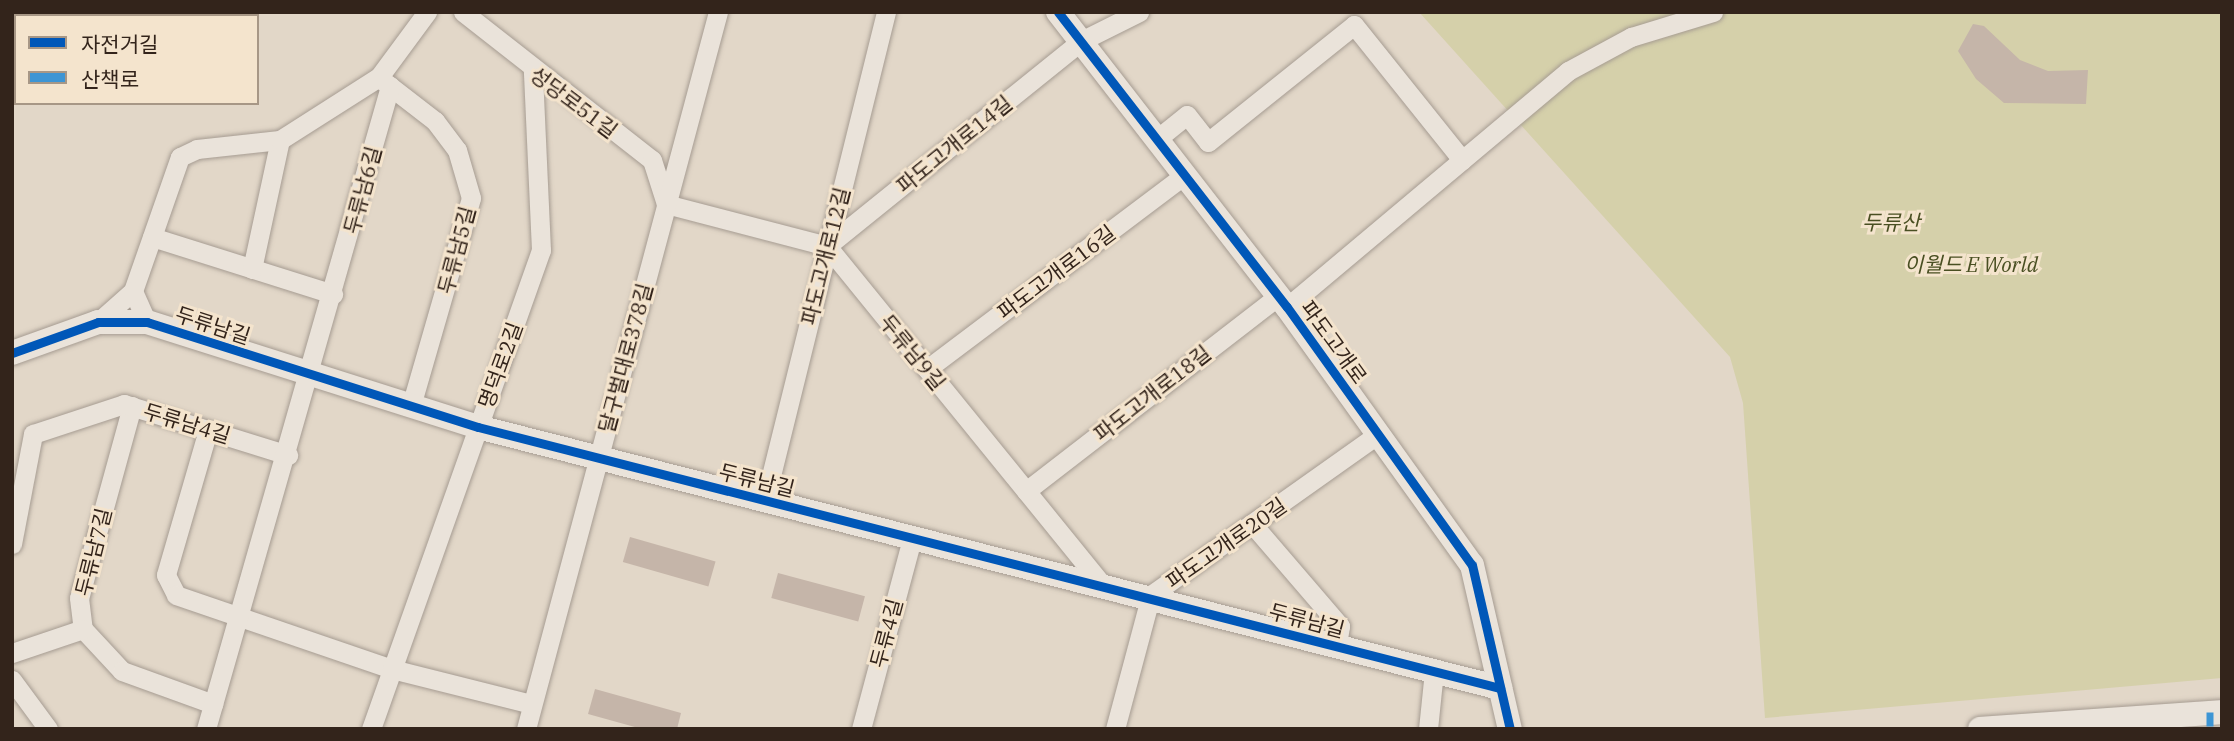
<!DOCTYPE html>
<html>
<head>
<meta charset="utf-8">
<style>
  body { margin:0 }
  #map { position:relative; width:2234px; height:741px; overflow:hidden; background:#e2d7c8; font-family:"IBM Plex Serif","Noto Sans KR",serif }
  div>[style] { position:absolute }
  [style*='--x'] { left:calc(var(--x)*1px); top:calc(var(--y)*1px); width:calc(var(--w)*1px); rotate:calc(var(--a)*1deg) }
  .green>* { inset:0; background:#d5d0aa }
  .building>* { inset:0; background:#c5b5a9; transform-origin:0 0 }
  .roads { filter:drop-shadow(0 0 2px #a69c92) drop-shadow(0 0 2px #a69c92) }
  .minor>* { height:19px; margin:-9.5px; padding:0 9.5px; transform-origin:9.5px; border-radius:9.5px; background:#eae3da }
  .tertiary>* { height:24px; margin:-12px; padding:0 12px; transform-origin:12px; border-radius:12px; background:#eae3da }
  .quiet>* { height:7px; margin-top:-3.5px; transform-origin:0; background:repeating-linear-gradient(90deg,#3d95d4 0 14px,transparent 0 21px) }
  .cycleway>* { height:9px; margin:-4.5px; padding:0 4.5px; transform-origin:4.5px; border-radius:4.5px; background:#0057b8 }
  span { translate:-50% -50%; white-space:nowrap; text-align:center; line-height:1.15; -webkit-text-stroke:6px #f4e4cd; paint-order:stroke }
  .street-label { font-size:21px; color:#33241b }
  .park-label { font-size:21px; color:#494f22; font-style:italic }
  .frame { position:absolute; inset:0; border:14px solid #33241b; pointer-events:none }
  .legend { position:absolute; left:14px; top:14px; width:245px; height:91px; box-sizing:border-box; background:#f4e4cd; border:2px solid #a79786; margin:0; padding:9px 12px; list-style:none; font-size:21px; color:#33241b }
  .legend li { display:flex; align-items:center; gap:14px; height:35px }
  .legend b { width:35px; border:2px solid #a79786 }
</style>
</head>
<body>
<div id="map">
  <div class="green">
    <div style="clip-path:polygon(1419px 12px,2222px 12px,2222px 678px,1765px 718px,1743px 403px,1730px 357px)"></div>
  </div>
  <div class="building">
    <div style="clip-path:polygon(1973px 24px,1984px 26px,2020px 60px,2048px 71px,2088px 70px,2086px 104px,2004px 103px,1976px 79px,1958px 51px)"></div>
    <div style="left:630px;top:537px;width:89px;height:26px;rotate:16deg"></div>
    <div style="left:778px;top:573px;width:90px;height:26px;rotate:15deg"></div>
    <div style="clip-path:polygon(595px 689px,681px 713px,677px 729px,642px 729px,588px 714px)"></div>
  </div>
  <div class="roads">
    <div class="minor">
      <div style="--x:463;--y:12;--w:240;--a:38.1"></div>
      <div style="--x:652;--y:160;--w:46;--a:72.3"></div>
      <div style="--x:142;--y:16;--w:4;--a:-63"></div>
      <div style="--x:382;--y:80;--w:67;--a:37.7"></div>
      <div style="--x:435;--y:121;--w:36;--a:53"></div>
      <div style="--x:457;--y:150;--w:50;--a:73.7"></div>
      <div style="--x:471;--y:198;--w:216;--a:106.1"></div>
      <div style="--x:1157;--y:139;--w:38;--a:-39"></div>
      <div style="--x:1187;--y:115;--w:34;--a:52"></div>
      <div style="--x:1208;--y:142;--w:187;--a:-38.7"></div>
      <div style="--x:1354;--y:25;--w:173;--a:51.3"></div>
      <div style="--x:666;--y:204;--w:166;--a:14.6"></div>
      <div style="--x:827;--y:246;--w:438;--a:50.9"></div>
      <div style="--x:152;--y:237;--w:190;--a:17.5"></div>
      <div style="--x:827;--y:246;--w:326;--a:-38.9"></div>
      <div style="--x:1081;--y:41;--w:65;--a:-26.6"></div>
      <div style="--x:252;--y:269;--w:132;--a:-77.8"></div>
      <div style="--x:133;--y:291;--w:142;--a:-70.7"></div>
      <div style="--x:180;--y:157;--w:19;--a:-25"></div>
      <div style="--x:197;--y:149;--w:83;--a:-6.2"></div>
      <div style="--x:280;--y:140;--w:117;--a:-32.5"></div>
      <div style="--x:379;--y:77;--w:81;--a:-53.6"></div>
      <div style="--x:1287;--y:307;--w:367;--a:-40"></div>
      <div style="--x:1568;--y:71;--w:72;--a:-28.4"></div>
      <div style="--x:1631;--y:37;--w:86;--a:-17"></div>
      <div style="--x:98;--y:322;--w:47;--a:-41.5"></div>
      <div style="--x:133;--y:291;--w:34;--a:66"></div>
      <div style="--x:927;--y:369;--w:322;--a:-37"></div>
      <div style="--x:132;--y:406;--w:199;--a:105.4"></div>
      <div style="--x:79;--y:598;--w:31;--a:83"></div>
      <div style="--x:83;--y:629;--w:57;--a:47.1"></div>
      <div style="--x:122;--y:671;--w:97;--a:19.9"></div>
      <div style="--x:208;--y:430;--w:151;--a:106.2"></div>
      <div style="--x:166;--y:575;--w:22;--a:63"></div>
      <div style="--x:176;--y:595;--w:228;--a:18.9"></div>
      <div style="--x:392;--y:669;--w:143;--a:14.1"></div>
      <div style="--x:1026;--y:491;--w:319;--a:-37.7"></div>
      <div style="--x:765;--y:500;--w:503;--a:-76.07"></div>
      <div style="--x:1254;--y:526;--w:132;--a:49.3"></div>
      <div style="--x:1340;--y:626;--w:20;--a:99"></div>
      <div style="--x:12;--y:544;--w:112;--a:-79.2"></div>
      <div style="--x:33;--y:434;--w:96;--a:-18.2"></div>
      <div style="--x:124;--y:404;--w:172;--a:17.3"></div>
      <div style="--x:12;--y:653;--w:75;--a:-18.7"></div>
      <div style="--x:12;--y:680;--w:61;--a:53.7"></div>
      <div style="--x:206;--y:729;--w:669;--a:-74.03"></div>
      <div style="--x:371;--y:729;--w:508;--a:-70.46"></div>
      <div style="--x:541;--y:250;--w:179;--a:-92.6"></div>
      <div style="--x:526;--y:729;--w:742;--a:-75.01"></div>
      <div style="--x:861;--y:729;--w:198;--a:-75"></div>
      <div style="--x:1115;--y:729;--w:139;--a:-75"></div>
      <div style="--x:1151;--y:595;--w:278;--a:-35.3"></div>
      <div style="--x:1428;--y:729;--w:58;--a:-84.1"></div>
    </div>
    <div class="tertiary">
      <div style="--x:1058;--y:12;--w:373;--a:52.2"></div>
      <div style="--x:1287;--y:307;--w:317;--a:54.4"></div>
      <div style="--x:1472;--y:565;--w:168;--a:77"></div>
      <div style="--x:12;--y:353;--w:91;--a:-19.8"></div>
      <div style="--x:98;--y:322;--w:49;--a:0"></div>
      <div style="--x:147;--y:322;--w:347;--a:17.6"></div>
      <div style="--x:478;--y:427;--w:1055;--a:14.33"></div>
      <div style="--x:1980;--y:729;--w:243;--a:-4"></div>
    </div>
  </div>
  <div class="quiet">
    <div style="--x:2210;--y:712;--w:17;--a:90"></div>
  </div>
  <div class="cycleway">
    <div style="--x:1058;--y:12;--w:373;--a:52.2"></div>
    <div style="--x:1287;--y:307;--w:317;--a:54.4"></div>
    <div style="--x:1472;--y:565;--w:168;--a:77"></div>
    <div style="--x:12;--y:353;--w:91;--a:-19.8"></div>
    <div style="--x:98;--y:322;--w:49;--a:0"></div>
    <div style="--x:147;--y:322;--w:347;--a:17.6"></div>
    <div style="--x:478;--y:427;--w:1055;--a:14.33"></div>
  </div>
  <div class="street-label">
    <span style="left:574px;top:102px;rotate:37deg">성당로51길</span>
    <span style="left:954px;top:144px;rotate:-39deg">파도고개로14길</span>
    <span style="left:362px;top:190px;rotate:-75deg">두류남6길</span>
    <span style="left:456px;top:250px;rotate:-75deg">두류남5길</span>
    <span style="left:825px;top:256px;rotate:-76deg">파도고개로12길</span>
    <span style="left:1056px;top:272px;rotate:-37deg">파도고개로16길</span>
    <span style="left:213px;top:325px;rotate:18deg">두류남길</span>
    <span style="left:1334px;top:342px;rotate:54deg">파도고개로</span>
    <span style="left:913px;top:352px;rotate:51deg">두류남9길</span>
    <span style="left:625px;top:358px;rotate:-75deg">달구벌대로378길</span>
    <span style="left:500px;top:365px;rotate:-70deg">명덕로2길</span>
    <span style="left:1152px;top:393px;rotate:-38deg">파도고개로18길</span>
    <span style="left:187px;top:423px;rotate:17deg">두류남4길</span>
    <span style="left:757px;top:480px;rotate:14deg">두류남길</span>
    <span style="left:1226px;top:543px;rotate:-35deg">파도고개로20길</span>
    <span style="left:93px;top:552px;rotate:-76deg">두류남7길</span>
    <span style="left:1307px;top:620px;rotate:15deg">두류남길</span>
    <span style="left:886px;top:633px;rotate:-75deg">두류4길</span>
  </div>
  <div class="park-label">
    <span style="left:1891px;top:222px">두류산</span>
    <span style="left:1971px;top:264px">이월드 E World</span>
  </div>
  <div class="frame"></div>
  <ul class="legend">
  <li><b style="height:9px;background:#0057b8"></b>자전거길</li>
  <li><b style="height:9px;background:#3d95d4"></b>산책로</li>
  </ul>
</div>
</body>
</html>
